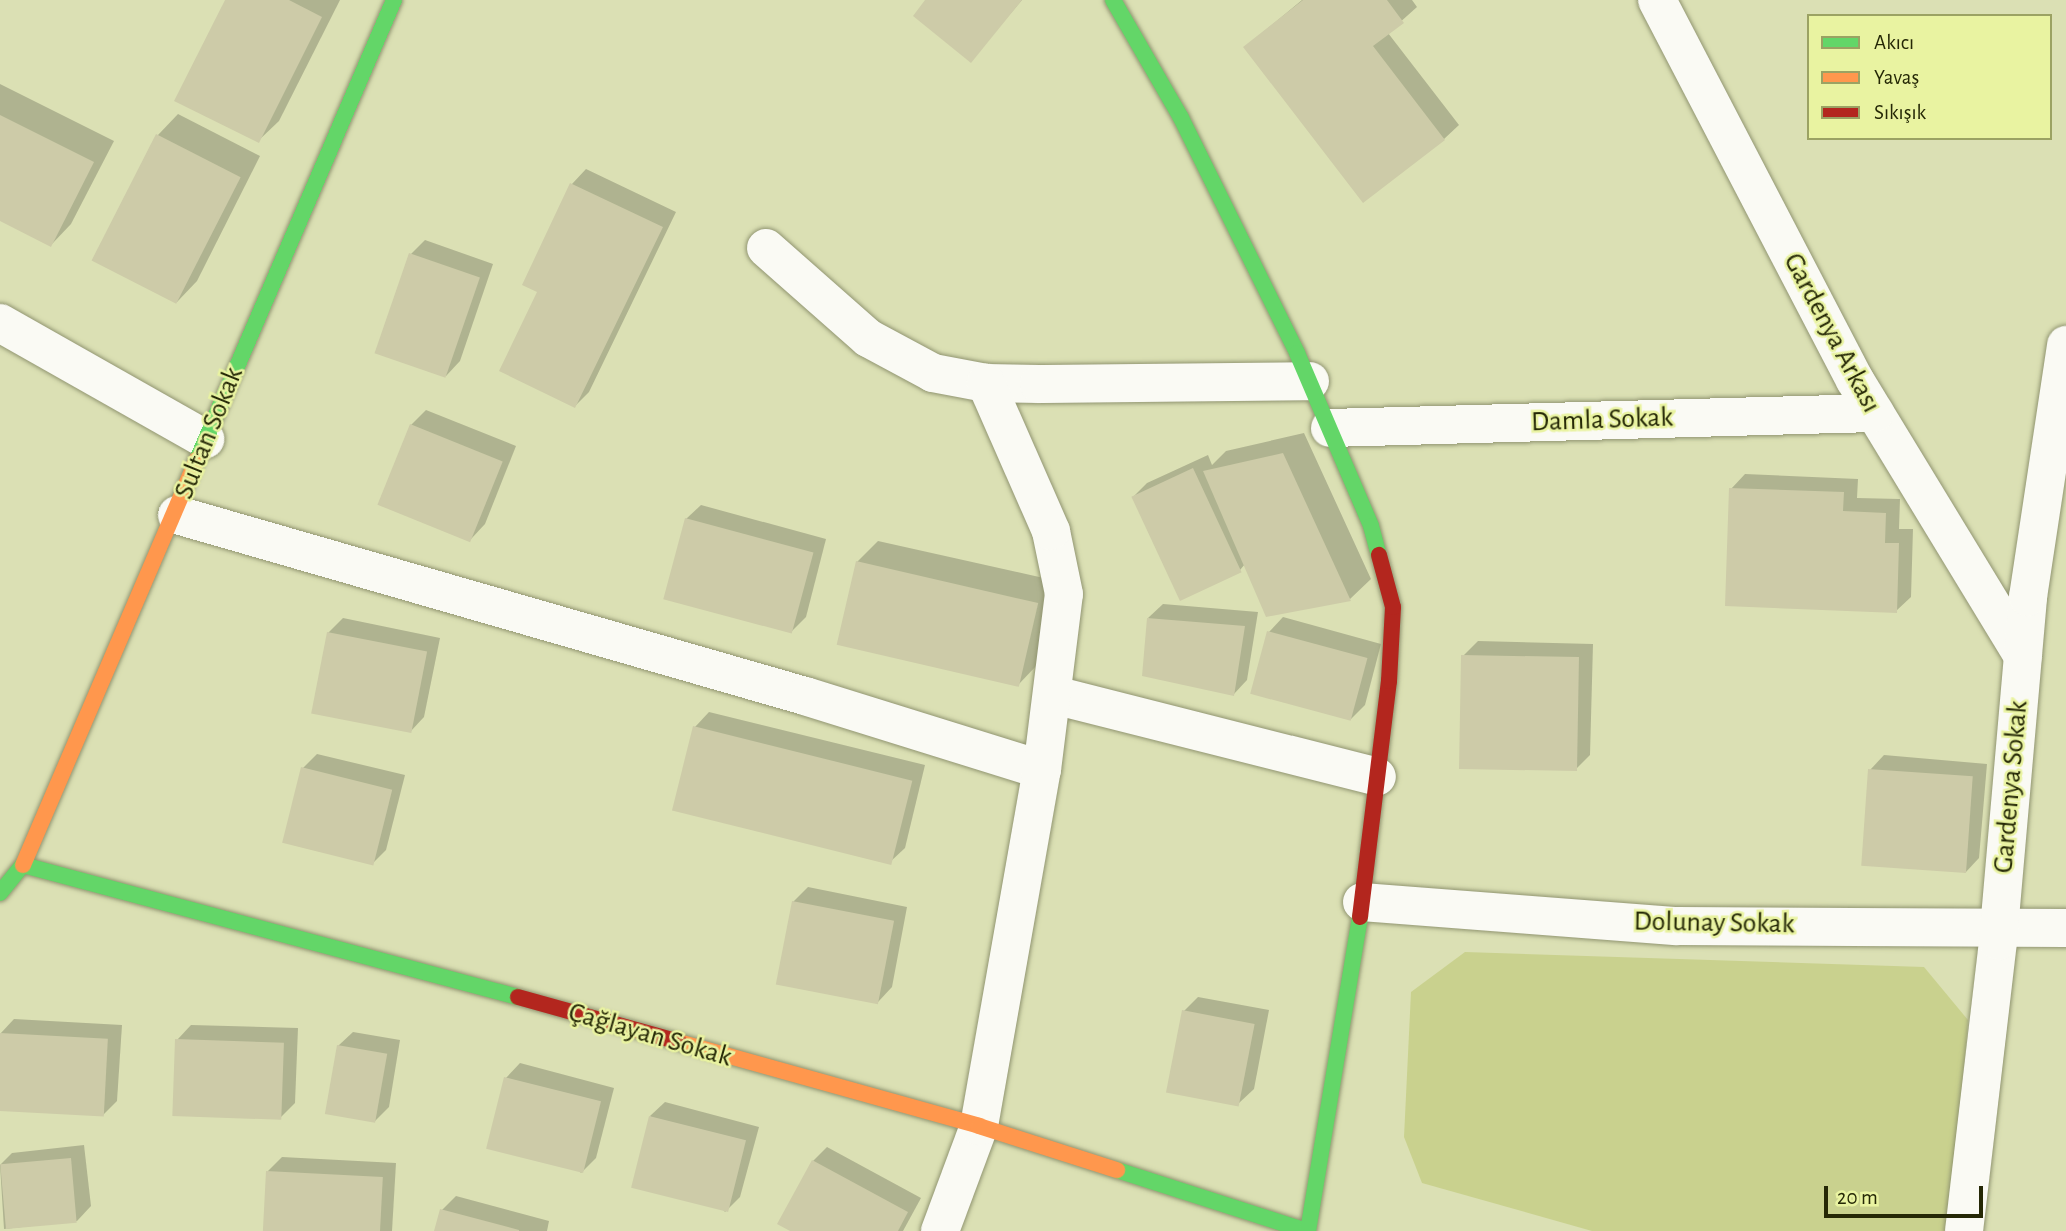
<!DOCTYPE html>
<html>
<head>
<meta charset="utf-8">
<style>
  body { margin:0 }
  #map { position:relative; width:2066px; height:1231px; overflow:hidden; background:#dbe0b4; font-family:"Alegreya Sans",sans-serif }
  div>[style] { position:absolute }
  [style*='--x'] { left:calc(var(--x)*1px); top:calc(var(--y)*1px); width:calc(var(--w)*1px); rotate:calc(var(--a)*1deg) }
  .green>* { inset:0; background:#c9d18e }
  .shadow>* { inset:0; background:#0003 }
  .building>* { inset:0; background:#cdcba8; transform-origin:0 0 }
  .roads { filter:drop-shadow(0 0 2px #919571) drop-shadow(0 0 2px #919571) }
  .street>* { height:38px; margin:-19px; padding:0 19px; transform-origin:19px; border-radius:19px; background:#fafaf4 }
  .fast>* { height:16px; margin:-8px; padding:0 8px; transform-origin:8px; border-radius:8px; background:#63d668 }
  .slow>* { height:16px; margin:-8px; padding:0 8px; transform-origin:8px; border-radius:8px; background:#ff974d }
  .jam>* { height:16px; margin:-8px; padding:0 8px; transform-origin:8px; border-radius:8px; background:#b3261e }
  span { translate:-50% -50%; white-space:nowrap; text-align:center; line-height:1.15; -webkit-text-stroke:5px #e9f3a1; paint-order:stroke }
  .street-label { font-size:28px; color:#252806 }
  .legend { position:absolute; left:1807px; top:14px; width:245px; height:126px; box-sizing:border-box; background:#e9f3a1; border:2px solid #9ba263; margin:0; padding:9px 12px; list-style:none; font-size:21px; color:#252806 }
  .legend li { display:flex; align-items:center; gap:14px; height:35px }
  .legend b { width:35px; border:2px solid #9ba263 }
  .scale { position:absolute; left:1824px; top:1186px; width:159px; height:32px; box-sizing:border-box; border:4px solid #252806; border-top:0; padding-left:9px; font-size:21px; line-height:24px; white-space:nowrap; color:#252806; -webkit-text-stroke:5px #e9f3a1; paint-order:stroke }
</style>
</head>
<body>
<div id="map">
  <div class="green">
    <div style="clip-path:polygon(1465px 952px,1924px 967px,1968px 1020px,1950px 1231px,1592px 1231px,1422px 1183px,1404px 1137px,1411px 992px)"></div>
  </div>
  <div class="shadow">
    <div style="clip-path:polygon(227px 0,340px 0,279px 121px,258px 141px)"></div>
    <div style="clip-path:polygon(928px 0,1022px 0,971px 60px)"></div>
    <div style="clip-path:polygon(1302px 0,1412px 0,1417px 7px,1388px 33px,1459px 125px,1444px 139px,1245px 47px)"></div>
    <div style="clip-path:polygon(0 84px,114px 141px,71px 224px,51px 245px,0 219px)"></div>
    <div style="clip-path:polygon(178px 114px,260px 156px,197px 281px,177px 302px,158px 135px)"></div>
    <div style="clip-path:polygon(586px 169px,676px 212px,589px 392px,575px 406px,539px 291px,524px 284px,572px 184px)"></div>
    <div style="clip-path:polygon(425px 240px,493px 264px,460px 361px,446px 376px,411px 254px)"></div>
    <div style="clip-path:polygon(426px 410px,516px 446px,485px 524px,471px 539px,411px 425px)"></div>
    <div style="clip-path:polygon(1304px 433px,1371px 579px,1350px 599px,1245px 564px,1240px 570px,1133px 497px,1147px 483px,1208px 455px,1212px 465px,1226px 451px)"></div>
    <div style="clip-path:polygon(1745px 474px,1858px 479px,1857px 498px,1900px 499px,1899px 529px,1913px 529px,1911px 597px,1896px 611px,1731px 489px)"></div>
    <div style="clip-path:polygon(701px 505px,826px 539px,806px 617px,792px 631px,686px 519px)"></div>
    <div style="clip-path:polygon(878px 541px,1057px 581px,1038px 664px,1018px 685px,857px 562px)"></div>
    <div style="clip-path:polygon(1163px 604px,1258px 612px,1247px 680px,1233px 695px,1148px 618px)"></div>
    <div style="clip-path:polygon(1283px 617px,1381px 644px,1365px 705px,1350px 720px,1269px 632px)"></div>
    <div style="clip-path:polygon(343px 618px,440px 638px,424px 717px,410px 732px,328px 633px)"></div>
    <div style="clip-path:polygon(1478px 641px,1593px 644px,1590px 755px,1575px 770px,1463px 656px)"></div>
    <div style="clip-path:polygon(709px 712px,925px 765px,905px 848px,890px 862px,695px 727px)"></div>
    <div style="clip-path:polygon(317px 754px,405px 775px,386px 850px,372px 864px,303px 768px)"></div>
    <div style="clip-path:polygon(1884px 755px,1987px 764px,1979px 858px,1965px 873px,1870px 770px)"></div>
    <div style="clip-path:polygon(808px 887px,907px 907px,892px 987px,878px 1002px,793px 902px)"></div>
    <div style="clip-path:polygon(1198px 997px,1269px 1010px,1254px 1089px,1239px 1103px,1184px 1011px)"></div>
    <div style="clip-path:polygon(14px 1019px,122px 1025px,117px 1101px,103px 1115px,0 1109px,0 1034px)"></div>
    <div style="clip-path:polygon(191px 1025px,298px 1028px,295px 1103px,280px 1118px,177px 1040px)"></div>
    <div style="clip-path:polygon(353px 1032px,400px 1040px,389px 1107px,375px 1121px,338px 1046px)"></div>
    <div style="clip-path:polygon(520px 1063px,614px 1088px,596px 1158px,581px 1173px,506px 1078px)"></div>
    <div style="clip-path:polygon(665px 1102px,759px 1127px,740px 1197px,725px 1212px,650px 1116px)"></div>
    <div style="clip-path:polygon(84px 1145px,91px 1206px,77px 1221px,4px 1229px,0 1165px,12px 1153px)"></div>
    <div style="clip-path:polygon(827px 1147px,921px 1198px,903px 1231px,794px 1231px,813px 1161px)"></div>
    <div style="clip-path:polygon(282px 1157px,396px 1163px,392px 1231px,264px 1231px,268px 1171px)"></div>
    <div style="clip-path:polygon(456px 1196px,549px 1221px,547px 1231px,436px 1231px,442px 1210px)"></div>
  </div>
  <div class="building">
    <div style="clip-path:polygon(225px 0,289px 0,322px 17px,259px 143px,174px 101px)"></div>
    <div style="clip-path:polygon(925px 0,1022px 0,971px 63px,913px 16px)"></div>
    <div style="clip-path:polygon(1303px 0,1387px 0,1404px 23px,1373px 46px,1445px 140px,1363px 203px,1243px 47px)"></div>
    <div style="clip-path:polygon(0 115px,94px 162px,51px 247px,0 221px)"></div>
    <div style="left:156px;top:134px;width:95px;height:142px;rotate:27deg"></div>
    <div style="clip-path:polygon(570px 183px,663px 227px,575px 408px,499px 371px,537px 292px,522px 285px)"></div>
    <div style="left:409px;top:253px;width:75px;height:106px;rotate:19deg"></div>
    <div style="left:410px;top:424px;width:100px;height:87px;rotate:22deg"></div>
    <div style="clip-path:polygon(1283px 453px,1351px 601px,1266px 617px,1203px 471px)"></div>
    <div style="left:1193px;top:468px;width:115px;height:68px;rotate:65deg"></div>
    <div style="clip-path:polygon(1729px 488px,1844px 492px,1843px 511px,1886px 513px,1885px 543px,1899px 543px,1897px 613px,1725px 606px)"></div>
    <div style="left:685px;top:518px;width:133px;height:84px;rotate:15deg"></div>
    <div style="left:856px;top:561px;width:187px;height:86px;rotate:13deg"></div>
    <div style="clip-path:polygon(1147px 618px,1245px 626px,1234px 696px,1142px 676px)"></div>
    <div style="left:1267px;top:631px;width:104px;height:65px;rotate:15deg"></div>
    <div style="left:327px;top:632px;width:102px;height:83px;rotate:11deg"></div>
    <div style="left:1461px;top:655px;width:118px;height:114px;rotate:1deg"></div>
    <div style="left:693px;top:726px;width:226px;height:87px;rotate:14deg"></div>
    <div style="left:301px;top:767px;width:94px;height:78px;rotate:14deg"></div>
    <div style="left:1868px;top:769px;width:105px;height:97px;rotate:4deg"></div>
    <div style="left:792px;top:901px;width:104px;height:85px;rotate:11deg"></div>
    <div style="left:1182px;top:1010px;width:74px;height:84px;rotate:11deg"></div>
    <div style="left:0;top:1033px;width:108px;height:78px;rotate:3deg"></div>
    <div style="left:175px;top:1039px;width:109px;height:77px;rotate:2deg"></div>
    <div style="left:337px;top:1045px;width:51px;height:70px;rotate:10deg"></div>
    <div style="left:504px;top:1077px;width:100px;height:74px;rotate:14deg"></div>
    <div style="left:649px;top:1116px;width:100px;height:74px;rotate:14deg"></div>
    <div style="left:71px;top:1158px;width:65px;height:71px;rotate:85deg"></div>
    <div style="clip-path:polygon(812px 1160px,908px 1212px,898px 1231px,790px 1231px,777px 1224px)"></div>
    <div style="left:266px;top:1171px;width:117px;height:60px;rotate:3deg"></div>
    <div style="clip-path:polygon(440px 1209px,519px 1230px,519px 1231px,434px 1231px)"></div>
  </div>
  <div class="roads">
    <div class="street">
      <div style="--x:1657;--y:0;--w:428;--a:62.5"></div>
      <div style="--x:1855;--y:380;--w:323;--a:58.7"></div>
      <div style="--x:766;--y:248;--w:136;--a:41.4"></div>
      <div style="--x:868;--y:338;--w:74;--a:28.3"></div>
      <div style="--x:933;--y:373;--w:54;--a:10.7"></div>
      <div style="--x:986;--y:383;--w:53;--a:1.1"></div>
      <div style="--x:1039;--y:384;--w:271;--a:-0.6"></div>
      <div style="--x:0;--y:323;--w:236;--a:29.5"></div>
      <div style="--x:1330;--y:428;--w:545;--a:-1.58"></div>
      <div style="--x:177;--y:515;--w:654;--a:16.08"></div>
      <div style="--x:805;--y:696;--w:248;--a:17.3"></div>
      <div style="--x:1054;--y:695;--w:333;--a:14.2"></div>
      <div style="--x:1362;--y:902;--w:316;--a:4.4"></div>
      <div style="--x:1677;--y:926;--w:389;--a:0.3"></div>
      <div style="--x:940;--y:1231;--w:112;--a:-69.6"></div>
      <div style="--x:979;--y:1126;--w:362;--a:-80"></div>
      <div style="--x:1042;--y:770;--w:177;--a:-82.9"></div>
      <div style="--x:1064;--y:594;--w:64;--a:-101.7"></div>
      <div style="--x:1051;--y:531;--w:162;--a:-113.7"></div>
      <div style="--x:1964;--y:1231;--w:292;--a:-83.3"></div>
      <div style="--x:1998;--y:941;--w:345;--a:-85"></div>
      <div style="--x:2028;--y:597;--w:255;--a:-81.4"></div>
    </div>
    <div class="fast">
      <div style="--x:1113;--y:0;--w:136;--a:60"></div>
      <div style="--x:1181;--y:118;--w:262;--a:63.7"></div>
      <div style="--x:1297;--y:353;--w:188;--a:66.8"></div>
      <div style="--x:1371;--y:526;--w:30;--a:75"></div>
      <div style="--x:197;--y:460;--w:500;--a:-66.82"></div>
      <div style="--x:0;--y:893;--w:36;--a:-51"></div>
      <div style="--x:23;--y:865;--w:512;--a:14.93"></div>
      <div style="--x:1117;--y:1170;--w:200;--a:17.8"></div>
      <div style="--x:1308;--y:1231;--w:318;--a:-80.6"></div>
    </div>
    <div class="slow">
      <div style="--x:23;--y:865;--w:441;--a:-66.8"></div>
      <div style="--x:679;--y:1042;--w:312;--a:15.6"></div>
      <div style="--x:979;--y:1126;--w:145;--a:17.7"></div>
    </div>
    <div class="jam">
      <div style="--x:1360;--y:917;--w:238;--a:-83"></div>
      <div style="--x:1389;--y:681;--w:74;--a:-86.9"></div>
      <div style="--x:1393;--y:607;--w:54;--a:-105.1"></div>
      <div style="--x:518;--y:997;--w:167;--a:15.6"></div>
    </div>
  </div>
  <div class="street-label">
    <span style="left:1832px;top:333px;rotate:62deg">Gardenya Arkası</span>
    <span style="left:1602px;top:420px;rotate:-2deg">Damla Sokak</span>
    <span style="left:209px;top:433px;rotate:-68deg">Sultan Sokak</span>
    <span style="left:2011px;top:787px;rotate:-85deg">Gardenya Sokak</span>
    <span style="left:1714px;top:923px;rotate:1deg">Dolunay Sokak</span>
    <span style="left:650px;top:1035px;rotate:16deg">Çağlayan Sokak</span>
  </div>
  <ul class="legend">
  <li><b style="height:9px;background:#63d668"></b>Akıcı</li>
  <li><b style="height:9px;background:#ff974d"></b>Yavaş</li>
  <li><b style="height:9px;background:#b3261e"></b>Sıkışık</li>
  </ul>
  <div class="scale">20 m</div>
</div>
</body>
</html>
